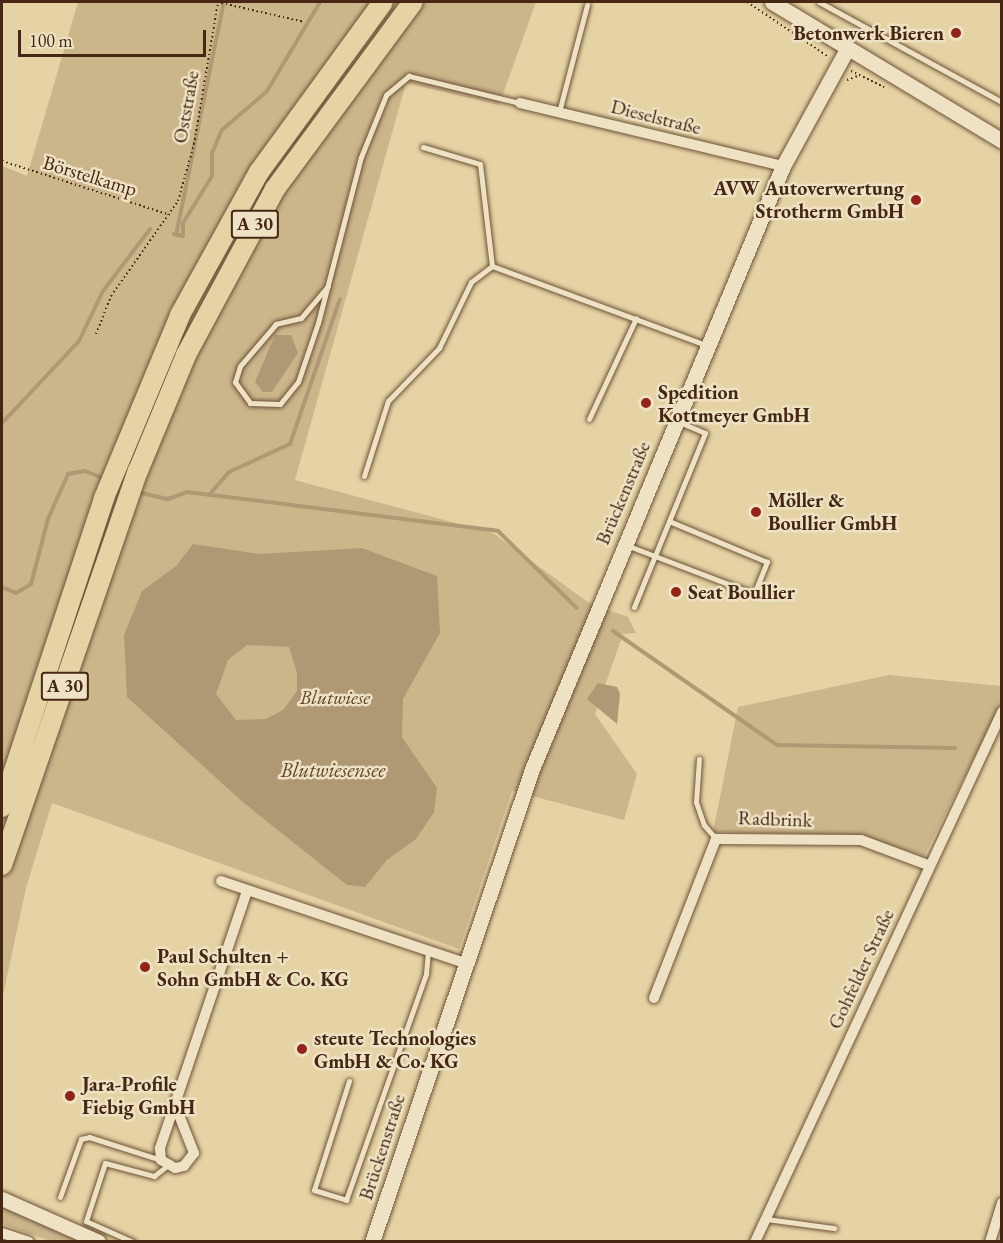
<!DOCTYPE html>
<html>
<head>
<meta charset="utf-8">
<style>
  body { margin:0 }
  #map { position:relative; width:1003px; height:1243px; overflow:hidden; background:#e6d3a5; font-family:"EB Garamond",serif }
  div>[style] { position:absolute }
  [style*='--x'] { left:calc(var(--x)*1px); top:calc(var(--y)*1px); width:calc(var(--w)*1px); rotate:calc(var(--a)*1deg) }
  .green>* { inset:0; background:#cbb68c }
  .water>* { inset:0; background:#af9974 }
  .stream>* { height:4px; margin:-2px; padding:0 2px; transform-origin:2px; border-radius:2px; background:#af9974 }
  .path>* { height:2px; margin-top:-1px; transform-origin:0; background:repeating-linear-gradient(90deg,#452714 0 1.5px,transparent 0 4.5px) }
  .roads { filter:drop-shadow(0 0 2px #6d5238) drop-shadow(0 0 2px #6d5238) }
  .service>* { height:5px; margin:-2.5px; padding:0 2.5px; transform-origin:2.5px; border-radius:2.5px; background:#efe2c4 }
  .minor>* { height:10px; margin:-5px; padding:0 5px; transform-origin:5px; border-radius:5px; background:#efe2c4 }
  .tertiary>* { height:14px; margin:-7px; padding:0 7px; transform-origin:7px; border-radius:7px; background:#efe2c4 }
  .secondary>* { height:15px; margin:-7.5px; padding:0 7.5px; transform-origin:7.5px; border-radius:7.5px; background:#efe2c4 }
  .motorway>* { height:20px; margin:-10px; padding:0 10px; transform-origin:10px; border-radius:10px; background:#e6d3a5 }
  .dots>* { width:16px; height:16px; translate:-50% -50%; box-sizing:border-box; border:3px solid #efe2c4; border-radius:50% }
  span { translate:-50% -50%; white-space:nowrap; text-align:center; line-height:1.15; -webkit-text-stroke:5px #efe2c4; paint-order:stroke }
  .shield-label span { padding:2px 4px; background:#efe2c4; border:2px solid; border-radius:4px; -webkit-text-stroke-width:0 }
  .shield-label { font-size:18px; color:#452714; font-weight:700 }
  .poi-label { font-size:20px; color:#452714; font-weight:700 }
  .right { translate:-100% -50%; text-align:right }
  .left { translate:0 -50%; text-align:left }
  .street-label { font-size:20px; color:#452714 }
  .park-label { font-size:20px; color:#60442c; font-style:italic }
  .water-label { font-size:21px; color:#60442c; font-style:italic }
  .frame { position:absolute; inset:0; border:3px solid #452714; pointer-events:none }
  .scale { position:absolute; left:18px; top:30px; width:188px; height:27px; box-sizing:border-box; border:3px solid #452714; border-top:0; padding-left:8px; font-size:18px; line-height:21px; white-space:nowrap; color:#452714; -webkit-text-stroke:4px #efe2c4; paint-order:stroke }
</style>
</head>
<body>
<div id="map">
  <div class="green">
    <div style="clip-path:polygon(78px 2px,536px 2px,499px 105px,406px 83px,295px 480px,493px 533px,589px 603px,628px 617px,636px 633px,623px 634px,595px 714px,637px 774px,624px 820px,512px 791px,459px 949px,52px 803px,26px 888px,2px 1000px,2px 166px,27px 176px)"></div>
    <div style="clip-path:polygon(889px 675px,1001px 686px,1001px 705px,924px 856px,860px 836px,713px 832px,738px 707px)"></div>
    <div style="clip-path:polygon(2px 1197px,86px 1241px,50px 1241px,2px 1224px)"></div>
  </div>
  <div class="water">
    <div style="clip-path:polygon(275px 335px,291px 335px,298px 353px,272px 392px,263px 392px,255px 382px)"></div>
    <div style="clip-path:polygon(evenodd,193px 544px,260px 554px,362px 548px,437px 576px,440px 633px,403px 699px,402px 737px,437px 788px,434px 812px,416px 839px,387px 860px,365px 887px,347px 885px,245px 804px,127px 697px,124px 635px,142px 591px,176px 566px,193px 544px,247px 645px,289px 647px,297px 673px,297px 691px,283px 710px,266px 719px,236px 720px,216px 694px,228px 660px,247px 645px)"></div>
    <div style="clip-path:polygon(598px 683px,617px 687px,620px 694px,617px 724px,587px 699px)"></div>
  </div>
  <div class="stream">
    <div style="--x:174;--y:234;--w:9;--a:13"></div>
    <div style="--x:183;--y:236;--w:13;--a:-90"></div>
    <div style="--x:183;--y:223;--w:55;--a:-58.3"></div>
    <div style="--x:212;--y:176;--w:23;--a:-90"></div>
    <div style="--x:212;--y:153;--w:25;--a:-67"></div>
    <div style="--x:222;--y:130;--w:60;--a:-40.9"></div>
    <div style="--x:267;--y:91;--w:104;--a:-59.2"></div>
    <div style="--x:176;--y:235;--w:234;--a:-78.4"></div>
    <div style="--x:2;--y:423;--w:112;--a:-46.8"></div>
    <div style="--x:79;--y:341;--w:55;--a:-64.4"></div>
    <div style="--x:103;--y:291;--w:78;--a:-52.8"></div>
    <div style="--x:137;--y:492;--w:32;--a:13"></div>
    <div style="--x:168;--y:499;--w:20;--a:-20"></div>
    <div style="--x:187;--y:492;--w:313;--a:7.1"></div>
    <div style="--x:498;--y:531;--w:110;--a:44.3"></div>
    <div style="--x:209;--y:495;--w:30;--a:-49"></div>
    <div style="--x:229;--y:472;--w:67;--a:-24.7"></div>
    <div style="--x:290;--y:444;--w:153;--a:-71"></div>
    <div style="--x:2;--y:587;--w:15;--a:23"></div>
    <div style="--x:16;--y:593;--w:17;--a:-31"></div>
    <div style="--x:31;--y:584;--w:67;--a:-75.3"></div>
    <div style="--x:48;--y:519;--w:49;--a:-66"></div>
    <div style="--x:68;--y:474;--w:17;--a:-10"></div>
    <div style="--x:85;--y:471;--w:22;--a:22"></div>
    <div style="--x:613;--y:631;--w:200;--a:34.8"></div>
    <div style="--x:777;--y:745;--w:178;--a:1"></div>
  </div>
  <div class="path">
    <div style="--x:217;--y:2;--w:90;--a:12.8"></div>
    <div style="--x:747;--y:2;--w:99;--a:33.9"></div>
    <div style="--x:851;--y:71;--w:37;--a:26"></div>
    <div style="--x:847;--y:80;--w:12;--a:-20"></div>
    <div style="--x:2;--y:161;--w:176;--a:17.8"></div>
    <div style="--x:96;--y:334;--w:41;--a:-68.5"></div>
    <div style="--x:111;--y:296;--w:116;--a:-54.8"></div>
    <div style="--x:178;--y:201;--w:59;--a:-74.3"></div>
    <div style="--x:194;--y:144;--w:144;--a:-80.4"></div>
  </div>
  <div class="roads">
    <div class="service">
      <div style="--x:819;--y:2;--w:209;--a:28.7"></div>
      <div style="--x:559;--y:112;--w:111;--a:-75.3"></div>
      <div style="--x:423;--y:147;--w:59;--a:16.6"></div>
      <div style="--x:480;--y:164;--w:103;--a:83.3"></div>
      <div style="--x:328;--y:286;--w:42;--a:130.2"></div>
      <div style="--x:301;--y:318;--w:26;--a:167"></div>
      <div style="--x:276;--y:324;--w:55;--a:130.6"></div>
      <div style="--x:240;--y:366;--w:17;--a:107"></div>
      <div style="--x:235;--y:382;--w:26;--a:54"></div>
      <div style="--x:250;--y:403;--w:30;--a:2"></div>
      <div style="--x:280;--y:404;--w:28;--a:-51"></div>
      <div style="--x:298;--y:382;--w:62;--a:-71.3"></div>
      <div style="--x:318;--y:323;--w:171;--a:-75.5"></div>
      <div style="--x:361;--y:157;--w:67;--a:-68"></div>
      <div style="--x:386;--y:95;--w:30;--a:-40"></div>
      <div style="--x:409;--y:76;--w:114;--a:13.7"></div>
      <div style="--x:589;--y:419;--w:111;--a:-65"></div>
      <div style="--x:364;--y:476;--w:79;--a:-72.3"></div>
      <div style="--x:388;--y:401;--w:74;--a:-46.1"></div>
      <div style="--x:439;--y:348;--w:73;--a:-64.1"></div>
      <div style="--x:471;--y:282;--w:26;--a:-37"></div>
      <div style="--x:492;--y:266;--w:228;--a:20.3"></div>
      <div style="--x:626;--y:545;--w:137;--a:20.9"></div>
      <div style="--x:754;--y:594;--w:35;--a:-68"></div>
      <div style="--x:767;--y:562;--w:106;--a:-157.3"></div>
      <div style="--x:634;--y:607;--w:188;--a:-67.8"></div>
      <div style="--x:705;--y:433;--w:30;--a:-157"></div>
      <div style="--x:699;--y:759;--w:43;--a:94"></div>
      <div style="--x:696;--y:802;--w:24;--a:71"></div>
      <div style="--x:704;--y:825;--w:18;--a:49"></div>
      <div style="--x:349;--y:1081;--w:114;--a:107.8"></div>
      <div style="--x:314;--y:1190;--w:34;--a:17"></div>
      <div style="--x:346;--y:1200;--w:240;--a:-70.5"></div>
      <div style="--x:426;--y:974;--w:23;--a:-85"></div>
      <div style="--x:60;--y:1197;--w:62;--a:-70.1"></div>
      <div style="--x:81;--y:1139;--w:8;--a:-14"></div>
      <div style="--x:89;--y:1137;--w:76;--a:17.7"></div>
      <div style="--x:767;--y:1219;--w:68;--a:7.7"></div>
      <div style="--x:133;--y:1242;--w:51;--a:-155.9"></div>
      <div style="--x:86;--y:1221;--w:61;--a:-71.9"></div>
      <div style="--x:105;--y:1163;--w:51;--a:14.9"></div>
      <div style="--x:154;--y:1176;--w:16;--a:-38"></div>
    </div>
    <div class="minor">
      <div style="--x:520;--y:103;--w:270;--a:13.5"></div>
      <div style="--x:221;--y:881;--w:257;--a:18.6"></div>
      <div style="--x:654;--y:998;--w:171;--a:-68.7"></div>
      <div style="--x:716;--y:839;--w:145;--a:0.4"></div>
      <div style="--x:861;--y:840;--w:72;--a:20.5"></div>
      <div style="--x:175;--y:1105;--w:52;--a:68.4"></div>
      <div style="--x:194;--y:1153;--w:16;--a:128"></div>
      <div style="--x:184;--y:1166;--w:9;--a:167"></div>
      <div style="--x:175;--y:1168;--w:16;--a:-150"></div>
      <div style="--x:161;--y:1160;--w:12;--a:-95"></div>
      <div style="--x:160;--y:1148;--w:271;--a:-71.3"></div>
      <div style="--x:2;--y:1233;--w:28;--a:18"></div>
      <div style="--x:755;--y:1242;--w:585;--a:-65.01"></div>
      <div style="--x:990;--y:1242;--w:41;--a:-72.9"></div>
    </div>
    <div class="tertiary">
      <div style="--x:2;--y:1199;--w:106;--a:23.9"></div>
    </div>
    <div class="secondary">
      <div style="--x:772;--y:2;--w:269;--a:31.1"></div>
      <div style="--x:372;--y:1242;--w:499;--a:-71.3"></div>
      <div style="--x:532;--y:769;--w:653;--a:-67.4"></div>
      <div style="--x:783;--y:166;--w:131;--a:-61.3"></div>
    </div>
    <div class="motorway">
      <div style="--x:2;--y:807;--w:325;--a:-71.7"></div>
      <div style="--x:104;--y:498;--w:198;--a:-67.4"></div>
      <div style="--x:180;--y:315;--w:163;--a:-61.1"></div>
      <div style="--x:259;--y:172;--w:210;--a:-53.9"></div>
      <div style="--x:2;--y:865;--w:417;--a:-71"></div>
      <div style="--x:138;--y:471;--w:126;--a:-67.5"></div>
      <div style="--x:186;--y:355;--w:188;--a:-61.8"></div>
      <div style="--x:275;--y:189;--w:232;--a:-53.6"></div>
    </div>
  </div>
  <div class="dots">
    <div style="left:956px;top:33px;background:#8f2418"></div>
    <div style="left:916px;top:200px;background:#8f2418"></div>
    <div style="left:646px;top:403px;background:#8f2418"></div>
    <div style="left:756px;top:512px;background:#8f2418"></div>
    <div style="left:676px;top:592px;background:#8f2418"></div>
    <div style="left:145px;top:967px;background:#8f2418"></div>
    <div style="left:302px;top:1049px;background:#8f2418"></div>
    <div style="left:70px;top:1096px;background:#8f2418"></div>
  </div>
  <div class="shield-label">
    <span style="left:255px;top:224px">A 30</span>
    <span style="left:65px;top:686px">A 30</span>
  </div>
  <div class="poi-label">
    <span class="right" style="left:944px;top:33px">Betonwerk Bieren</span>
    <span class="right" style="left:904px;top:200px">AVW Autoverwertung<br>Strotherm GmbH</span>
    <span class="left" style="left:658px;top:404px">Spedition<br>Kottmeyer GmbH</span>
    <span class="left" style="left:768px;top:512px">Möller &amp;<br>Boullier GmbH</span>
    <span class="left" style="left:688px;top:592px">Seat Boullier</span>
    <span class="left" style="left:157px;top:968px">Paul Schulten +<br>Sohn GmbH &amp; Co. KG</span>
    <span class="left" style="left:314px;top:1050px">steute Technologies<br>GmbH &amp; Co. KG</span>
    <span class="left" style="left:82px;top:1096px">Jara-Profile<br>Fiebig GmbH</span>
  </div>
  <div class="street-label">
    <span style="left:186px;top:107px;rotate:-80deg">Oststraße</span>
    <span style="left:656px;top:117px;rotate:14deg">Dieselstraße</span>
    <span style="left:90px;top:176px;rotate:17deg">Börstelkamp</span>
    <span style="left:623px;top:493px;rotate:-67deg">Brückenstraße</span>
    <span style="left:775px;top:819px;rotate:2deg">Radbrink</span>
    <span style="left:861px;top:969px;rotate:-65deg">Gohfelder Straße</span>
    <span style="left:382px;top:1147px;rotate:-72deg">Brückenstraße</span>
  </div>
  <div class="park-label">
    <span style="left:335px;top:697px">Blutwiese</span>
  </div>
  <div class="water-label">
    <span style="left:333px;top:770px">Blutwiesensee</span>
  </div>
  <div class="frame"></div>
  <div class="scale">100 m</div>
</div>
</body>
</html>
